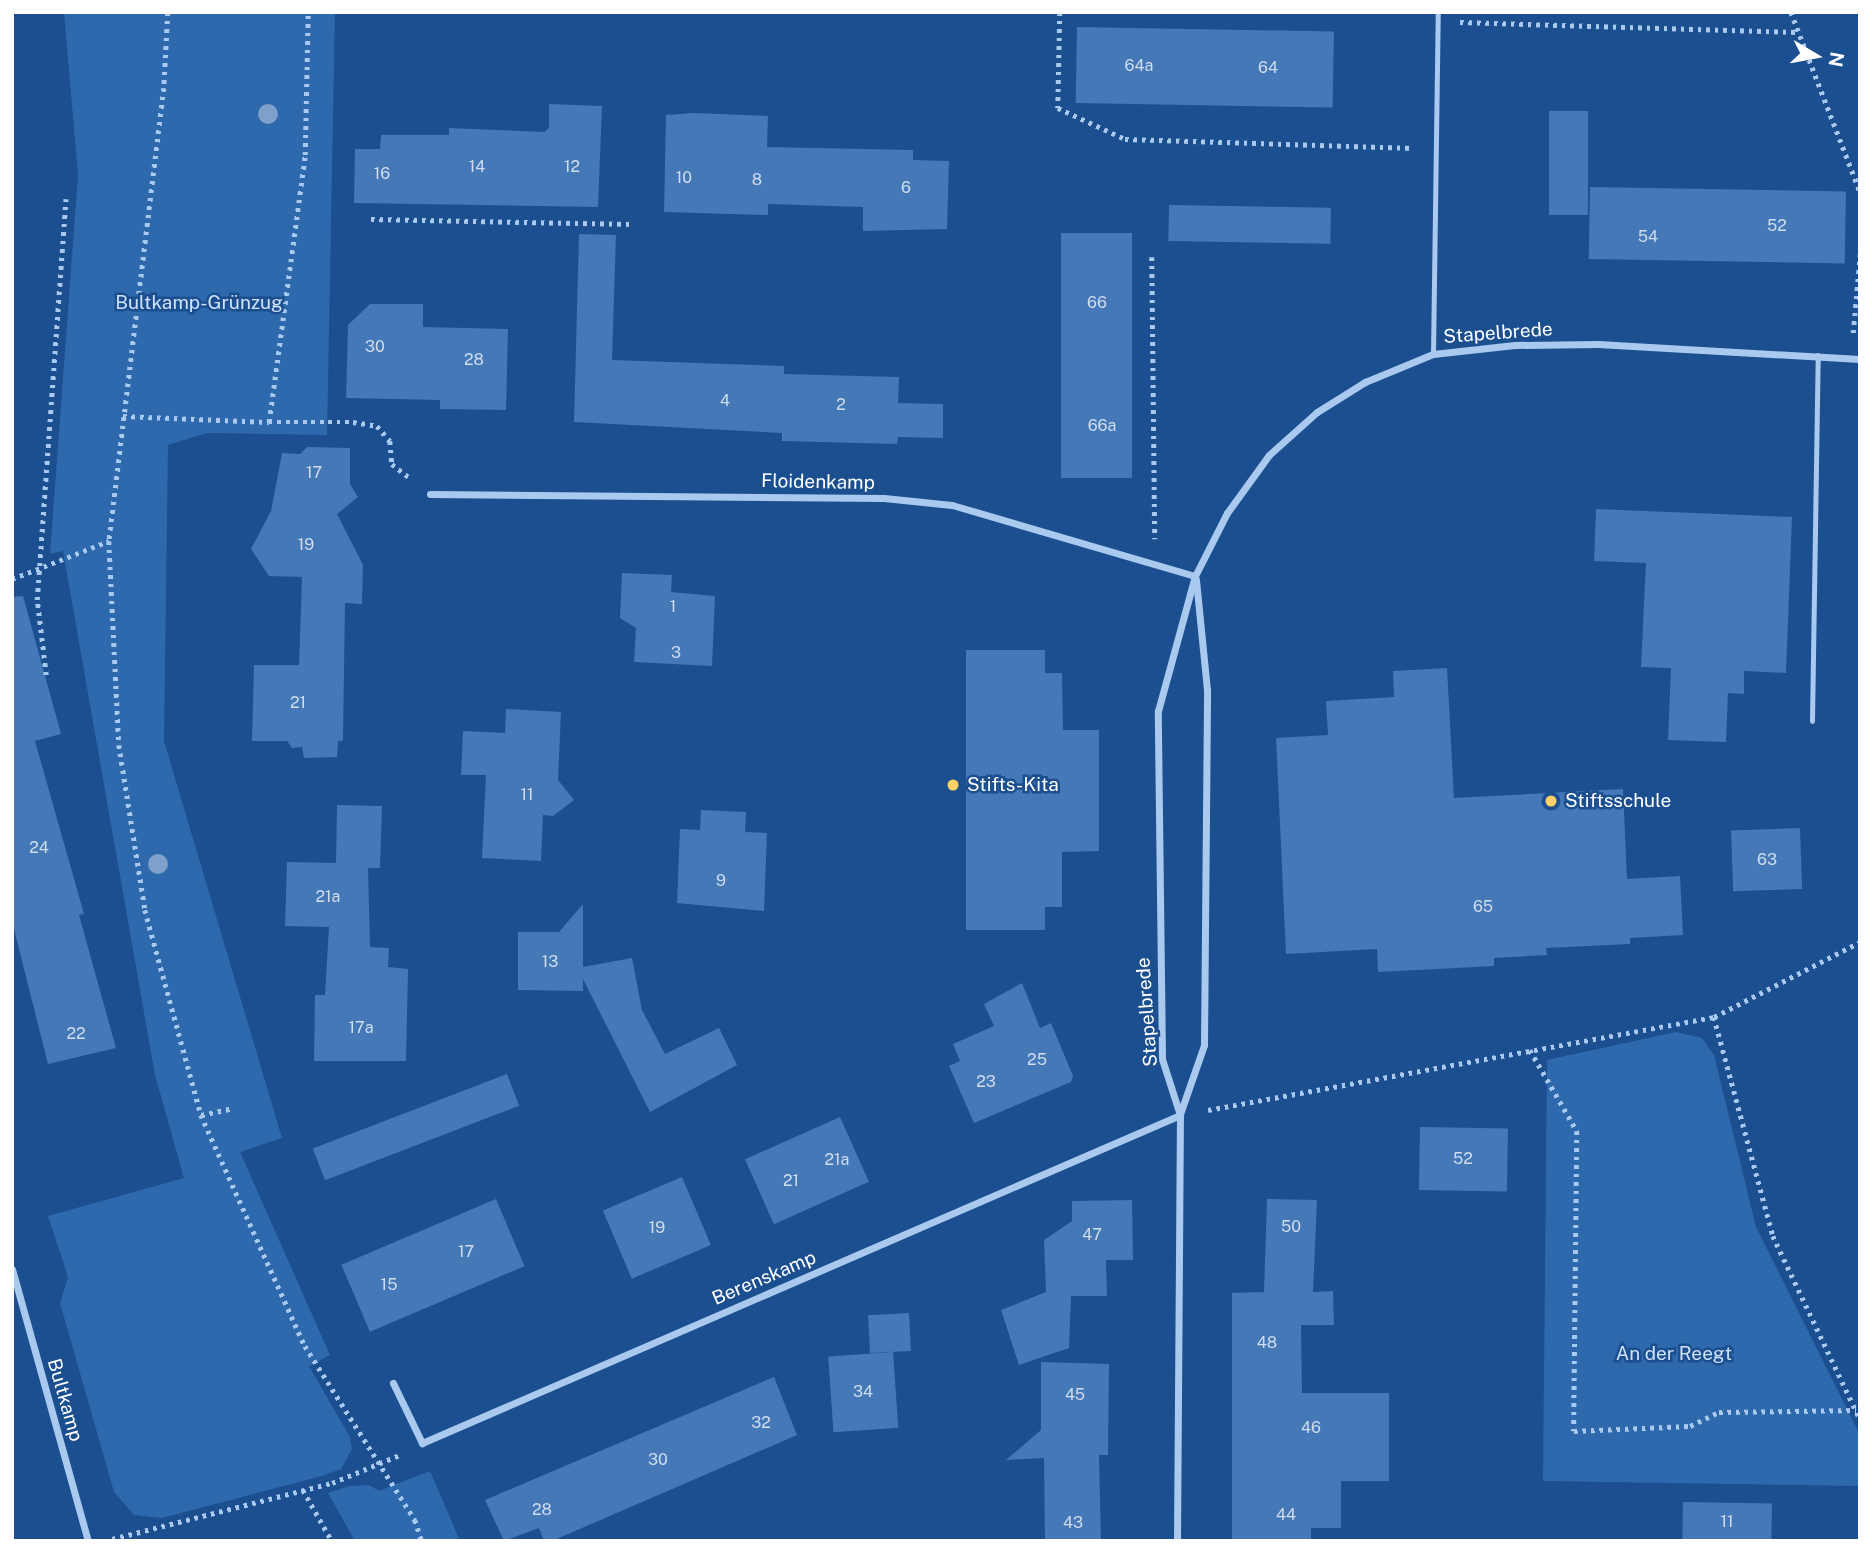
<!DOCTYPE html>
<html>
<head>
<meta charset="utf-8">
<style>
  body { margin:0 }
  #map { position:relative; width:1872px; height:1553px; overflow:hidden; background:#1b4f8f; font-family:"Public Sans",sans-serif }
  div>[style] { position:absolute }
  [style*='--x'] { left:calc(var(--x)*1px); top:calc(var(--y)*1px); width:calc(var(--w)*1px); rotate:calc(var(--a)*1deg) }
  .green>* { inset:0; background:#2e69ad }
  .building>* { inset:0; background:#4478b7; transform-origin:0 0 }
  .path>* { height:4.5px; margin-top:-2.25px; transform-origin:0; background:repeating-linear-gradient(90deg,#a9c9ee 0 3.5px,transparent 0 8.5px) }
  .service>* { height:5px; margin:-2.5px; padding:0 2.5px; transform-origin:2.5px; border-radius:2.5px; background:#a9c9ee }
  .minor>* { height:7px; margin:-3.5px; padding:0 3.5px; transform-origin:3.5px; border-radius:3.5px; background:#a9c9ee }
  .trees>* { width:20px; height:20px; margin:-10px; border-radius:50%; background:#7ea0ca }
  .dots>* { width:19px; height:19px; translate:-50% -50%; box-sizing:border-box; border:4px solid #1b4f8f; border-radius:50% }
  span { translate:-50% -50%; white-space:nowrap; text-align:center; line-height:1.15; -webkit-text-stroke:5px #1b4f8f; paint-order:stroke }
  .number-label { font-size:16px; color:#d0dded }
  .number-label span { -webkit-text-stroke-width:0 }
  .park-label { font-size:19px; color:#cfe3fa }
  .street-label { font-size:19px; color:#fff }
  .poi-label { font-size:19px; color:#fff }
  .left { translate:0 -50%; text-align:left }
  .frame { position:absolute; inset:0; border:14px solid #fff; pointer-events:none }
  .north { position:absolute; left:1781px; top:21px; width:70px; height:70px; -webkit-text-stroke:5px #1b4f8f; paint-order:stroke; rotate:100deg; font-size:19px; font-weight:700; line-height:28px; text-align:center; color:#fff }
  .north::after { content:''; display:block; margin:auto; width:24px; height:32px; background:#fff; clip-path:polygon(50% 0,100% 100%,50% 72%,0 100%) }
</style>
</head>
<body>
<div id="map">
  <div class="green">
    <div style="clip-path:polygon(64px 12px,335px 12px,327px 435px,207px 433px,168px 445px,164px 741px,282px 1138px,240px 1152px,330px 1355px,309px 1366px,350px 1437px,352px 1449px,341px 1469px,322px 1476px,162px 1518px,134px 1515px,114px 1492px,60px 1303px,68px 1277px,48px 1216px,184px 1178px,155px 1075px,63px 551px,50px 554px,78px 175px)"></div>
    <div style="clip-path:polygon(1676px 1032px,1702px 1038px,1714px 1055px,1756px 1227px,1860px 1435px,1860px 1486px,1543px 1481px,1547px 1060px)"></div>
    <div style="clip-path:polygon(430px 1471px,460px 1541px,355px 1541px,328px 1493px,349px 1486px,369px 1485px,379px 1491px)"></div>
  </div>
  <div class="building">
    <div style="left:1077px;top:27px;width:257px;height:76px;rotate:1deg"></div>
    <div style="clip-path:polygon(549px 104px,602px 106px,598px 207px,354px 203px,355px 149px,380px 149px,381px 135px,449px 135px,449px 128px,544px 132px,549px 128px)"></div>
    <div style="left:1549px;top:111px;width:39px;height:104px"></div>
    <div style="clip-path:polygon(693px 113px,768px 116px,767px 147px,913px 150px,913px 160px,949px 161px,947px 229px,863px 231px,863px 207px,768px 204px,768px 215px,664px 212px,666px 115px)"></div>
    <div style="left:1590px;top:187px;width:256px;height:72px;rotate:1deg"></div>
    <div style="left:1169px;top:205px;width:162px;height:36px;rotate:1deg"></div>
    <div style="left:1061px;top:233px;width:71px;height:245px"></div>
    <div style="clip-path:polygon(579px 234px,616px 235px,612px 360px,784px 366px,784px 374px,899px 377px,898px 403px,943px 404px,943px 438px,898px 437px,897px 444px,782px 441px,782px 433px,574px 422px)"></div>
    <div style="clip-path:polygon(370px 304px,423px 304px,423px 327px,508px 329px,506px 410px,440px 409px,440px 400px,346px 398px,348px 325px)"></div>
    <div style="clip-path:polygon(307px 447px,350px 448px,350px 484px,358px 497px,337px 514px,363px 565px,362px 604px,345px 603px,343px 741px,338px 741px,337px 757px,304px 758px,302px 747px,292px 748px,287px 741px,252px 741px,254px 665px,299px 665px,302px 577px,269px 576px,251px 549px,271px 511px,282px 453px,300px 454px)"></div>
    <div style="clip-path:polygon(1596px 509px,1792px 517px,1786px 673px,1744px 671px,1744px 694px,1728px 693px,1726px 742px,1668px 740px,1671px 668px,1641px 667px,1646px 563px,1594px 561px)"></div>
    <div style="clip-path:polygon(622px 573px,672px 575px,671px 592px,715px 596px,712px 666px,634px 662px,636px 628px,620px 618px)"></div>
    <div style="clip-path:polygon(23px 596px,61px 734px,35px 741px,84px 914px,79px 915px,116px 1048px,48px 1064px,12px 921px,12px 597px)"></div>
    <div style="clip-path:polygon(966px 650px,1045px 650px,1045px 673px,1062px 673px,1063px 730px,1099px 730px,1099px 851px,1062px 852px,1062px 907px,1045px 907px,1045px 930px,966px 930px)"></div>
    <div style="clip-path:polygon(1447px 668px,1454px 798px,1623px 789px,1627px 879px,1680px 876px,1683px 935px,1630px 938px,1630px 944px,1546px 948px,1547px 955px,1494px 958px,1494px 966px,1378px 972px,1377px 949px,1286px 954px,1276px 738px,1328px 735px,1326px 701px,1394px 697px,1393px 671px)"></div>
    <div style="clip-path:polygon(506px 709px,561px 712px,558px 780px,574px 800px,553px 816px,543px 815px,541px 861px,482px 858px,486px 775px,461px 775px,463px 731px,505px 733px)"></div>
    <div style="clip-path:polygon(337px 805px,382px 806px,380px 868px,368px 868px,370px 947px,389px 948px,388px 967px,408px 969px,406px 1061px,314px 1061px,315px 995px,325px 995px,329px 927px,285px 926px,287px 862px,336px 863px)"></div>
    <div style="clip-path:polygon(701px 810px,746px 812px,745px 832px,767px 833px,764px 911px,677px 903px,680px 829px,700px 830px)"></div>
    <div style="left:1800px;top:828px;width:61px;height:69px;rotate:88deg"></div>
    <div style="clip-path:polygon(583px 904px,583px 967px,632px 958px,642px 1010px,665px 1054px,719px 1028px,737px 1065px,650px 1112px,583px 979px,583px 991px,518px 990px,518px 932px,559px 932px)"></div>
    <div style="clip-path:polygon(1022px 983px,1040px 1028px,1051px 1023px,1073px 1076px,1071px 1082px,974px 1123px,949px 1066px,960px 1061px,953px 1044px,994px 1026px,984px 1004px)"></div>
    <div style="left:507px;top:1074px;width:34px;height:208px;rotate:69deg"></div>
    <div style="left:840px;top:1117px;width:71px;height:104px;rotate:66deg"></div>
    <div style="left:1420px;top:1127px;width:88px;height:63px;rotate:1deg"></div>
    <div style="left:682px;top:1177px;width:74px;height:86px;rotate:67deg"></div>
    <div style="left:496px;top:1199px;width:73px;height:168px;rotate:67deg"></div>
    <div style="clip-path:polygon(1267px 1199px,1317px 1200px,1313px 1292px,1333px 1291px,1334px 1325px,1301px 1325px,1302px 1393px,1389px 1393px,1389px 1481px,1341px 1481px,1341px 1528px,1311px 1528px,1311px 1541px,1232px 1541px,1232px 1293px,1264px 1292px)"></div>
    <div style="clip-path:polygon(1132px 1200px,1133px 1260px,1106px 1260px,1107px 1296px,1071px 1296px,1069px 1348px,1019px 1365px,1001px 1310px,1046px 1292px,1044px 1240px,1072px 1221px,1072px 1201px)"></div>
    <div style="left:909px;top:1313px;width:38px;height:41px;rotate:87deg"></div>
    <div style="left:893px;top:1352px;width:76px;height:65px;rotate:86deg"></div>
    <div style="clip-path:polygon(1041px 1362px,1109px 1364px,1108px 1455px,1099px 1455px,1101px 1541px,1045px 1541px,1044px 1458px,1006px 1460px,1041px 1430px)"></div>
    <div style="clip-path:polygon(774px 1377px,797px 1435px,552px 1541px,544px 1541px,539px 1528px,504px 1541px,485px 1500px)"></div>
    <div style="left:1683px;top:1502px;width:89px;height:39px;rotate:1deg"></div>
  </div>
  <div class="path">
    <div style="--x:168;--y:12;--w:76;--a:93"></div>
    <div style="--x:164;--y:88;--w:456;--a:96.9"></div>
    <div style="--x:109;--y:541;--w:204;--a:87.2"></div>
    <div style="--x:119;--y:745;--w:167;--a:81"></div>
    <div style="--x:145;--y:910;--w:213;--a:74.7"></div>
    <div style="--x:201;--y:1115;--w:253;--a:65.8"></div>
    <div style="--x:305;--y:1346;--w:206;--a:57.7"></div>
    <div style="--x:415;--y:1520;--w:22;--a:72"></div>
    <div style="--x:1060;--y:12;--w:96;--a:91.2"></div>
    <div style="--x:1058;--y:108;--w:74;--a:24.8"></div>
    <div style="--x:1125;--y:139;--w:289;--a:1.8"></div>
    <div style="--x:1791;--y:12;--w:193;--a:69"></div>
    <div style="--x:1460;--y:22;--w:338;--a:1.7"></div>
    <div style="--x:371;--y:219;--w:263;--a:1.1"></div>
    <div style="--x:1152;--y:257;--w:282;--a:89.4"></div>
    <div style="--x:1853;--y:333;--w:79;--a:-84.9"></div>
    <div style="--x:123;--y:416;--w:146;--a:2.4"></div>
    <div style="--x:269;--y:422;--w:269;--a:-82.3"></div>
    <div style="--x:305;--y:155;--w:143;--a:-88.8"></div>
    <div style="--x:269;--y:422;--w:84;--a:0"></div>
    <div style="--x:353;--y:422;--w:24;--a:9"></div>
    <div style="--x:377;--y:426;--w:20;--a:49"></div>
    <div style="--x:390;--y:441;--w:23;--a:85"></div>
    <div style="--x:392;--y:464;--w:23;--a:38"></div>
    <div style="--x:12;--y:579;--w:104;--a:-21.4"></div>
    <div style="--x:46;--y:675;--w:76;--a:-96.8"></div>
    <div style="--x:37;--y:600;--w:402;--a:-85.9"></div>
    <div style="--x:1714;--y:1017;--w:227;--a:74.9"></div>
    <div style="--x:1773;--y:1236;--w:203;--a:64.6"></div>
    <div style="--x:1530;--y:1050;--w:94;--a:59.9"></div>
    <div style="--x:1577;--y:1131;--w:300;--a:90.6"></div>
    <div style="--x:1574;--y:1431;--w:116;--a:-2.5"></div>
    <div style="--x:1690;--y:1426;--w:32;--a:-26"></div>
    <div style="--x:1719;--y:1412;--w:137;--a:-0.8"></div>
    <div style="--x:1208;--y:1110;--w:514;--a:-10.41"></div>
    <div style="--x:1714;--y:1017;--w:164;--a:-27.2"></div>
    <div style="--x:201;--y:1115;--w:30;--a:-12"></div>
    <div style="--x:303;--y:1490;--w:59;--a:60.4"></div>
    <div style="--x:112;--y:1539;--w:227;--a:-14.3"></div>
    <div style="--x:332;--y:1483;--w:76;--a:-22.5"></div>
  </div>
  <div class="service">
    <div style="--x:1433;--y:354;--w:342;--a:-89.2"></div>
    <div style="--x:1812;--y:721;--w:366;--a:-89.1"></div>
  </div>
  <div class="minor">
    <div style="--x:430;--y:494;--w:454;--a:0.5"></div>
    <div style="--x:884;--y:498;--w:68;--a:5.9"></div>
    <div style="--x:952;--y:505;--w:253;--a:16.3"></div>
    <div style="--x:1180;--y:1114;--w:73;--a:-70.8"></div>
    <div style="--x:1204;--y:1045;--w:355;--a:-89.5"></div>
    <div style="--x:1207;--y:690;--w:111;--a:-95.7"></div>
    <div style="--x:12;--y:1269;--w:282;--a:74.4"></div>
    <div style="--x:393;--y:1383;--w:67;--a:64.2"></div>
    <div style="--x:422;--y:1443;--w:826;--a:-23.4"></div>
    <div style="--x:1177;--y:1541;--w:426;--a:-89.6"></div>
    <div style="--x:1180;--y:1115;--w:59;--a:-107.8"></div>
    <div style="--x:1162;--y:1059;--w:348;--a:-90.7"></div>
    <div style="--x:1158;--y:711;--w:140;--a:-74.7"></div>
    <div style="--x:1195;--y:576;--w:71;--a:-63.1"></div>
    <div style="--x:1227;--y:513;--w:72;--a:-54.1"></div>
    <div style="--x:1269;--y:455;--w:64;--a:-41.9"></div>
    <div style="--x:1317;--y:412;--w:57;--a:-32"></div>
    <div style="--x:1365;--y:382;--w:74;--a:-22.4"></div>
    <div style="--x:1433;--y:354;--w:82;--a:-6.3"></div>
    <div style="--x:1515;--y:345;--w:83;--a:-0.7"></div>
    <div style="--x:1598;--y:344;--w:262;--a:3.3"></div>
  </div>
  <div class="trees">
    <div style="left:268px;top:114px"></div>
    <div style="left:158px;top:864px"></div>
  </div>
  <div class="dots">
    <div style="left:953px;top:785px;background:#ffd166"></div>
    <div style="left:1551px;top:801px;background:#ffd166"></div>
  </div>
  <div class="number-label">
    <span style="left:1139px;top:66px">64a</span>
    <span style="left:1268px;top:68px">64</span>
    <span style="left:477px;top:167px">14</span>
    <span style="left:572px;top:167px">12</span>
    <span style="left:382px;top:174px">16</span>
    <span style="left:684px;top:178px">10</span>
    <span style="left:757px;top:180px">8</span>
    <span style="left:906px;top:188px">6</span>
    <span style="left:1777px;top:226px">52</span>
    <span style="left:1648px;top:237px">54</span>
    <span style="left:1097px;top:303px">66</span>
    <span style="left:375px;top:347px">30</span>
    <span style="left:474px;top:360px">28</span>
    <span style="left:725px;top:401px">4</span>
    <span style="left:841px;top:405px">2</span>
    <span style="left:1102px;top:426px">66a</span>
    <span style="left:314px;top:473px">17</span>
    <span style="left:306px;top:545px">19</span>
    <span style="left:673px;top:607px">1</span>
    <span style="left:676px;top:653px">3</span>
    <span style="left:298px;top:703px">21</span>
    <span style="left:527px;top:795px">11</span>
    <span style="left:39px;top:848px">24</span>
    <span style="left:1767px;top:860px">63</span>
    <span style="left:721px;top:881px">9</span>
    <span style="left:328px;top:897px">21a</span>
    <span style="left:1483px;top:907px">65</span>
    <span style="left:550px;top:962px">13</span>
    <span style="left:361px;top:1028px">17a</span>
    <span style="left:76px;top:1034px">22</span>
    <span style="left:1037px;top:1060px">25</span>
    <span style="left:986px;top:1082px">23</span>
    <span style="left:1463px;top:1159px">52</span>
    <span style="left:837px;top:1160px">21a</span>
    <span style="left:791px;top:1181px">21</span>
    <span style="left:1291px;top:1227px">50</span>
    <span style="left:657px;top:1228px">19</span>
    <span style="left:1092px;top:1235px">47</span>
    <span style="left:466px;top:1252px">17</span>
    <span style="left:389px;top:1285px">15</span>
    <span style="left:1267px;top:1343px">48</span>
    <span style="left:863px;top:1392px">34</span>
    <span style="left:1075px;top:1395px">45</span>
    <span style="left:761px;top:1423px">32</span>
    <span style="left:1311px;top:1428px">46</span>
    <span style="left:658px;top:1460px">30</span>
    <span style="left:542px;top:1510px">28</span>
    <span style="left:1286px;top:1515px">44</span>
    <span style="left:1727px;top:1522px">11</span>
    <span style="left:1073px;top:1523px">43</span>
  </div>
  <div class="park-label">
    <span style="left:199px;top:303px">Bultkamp-Grünzug</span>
    <span style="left:1674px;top:1354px">An der Reegt</span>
  </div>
  <div class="street-label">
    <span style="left:1498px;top:333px;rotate:-4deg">Stapelbrede</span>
    <span style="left:818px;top:482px;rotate:1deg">Floidenkamp</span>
    <span style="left:1147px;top:1012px;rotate:-94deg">Stapelbrede</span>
    <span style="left:764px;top:1278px;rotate:-23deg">Berenskamp</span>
    <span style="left:65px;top:1400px;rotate:74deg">Bultkamp</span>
  </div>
  <div class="poi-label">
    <span class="left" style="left:967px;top:785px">Stifts-Kita</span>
    <span class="left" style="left:1565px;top:801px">Stiftsschule</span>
  </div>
  <div class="frame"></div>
  <div class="north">N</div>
</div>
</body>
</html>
